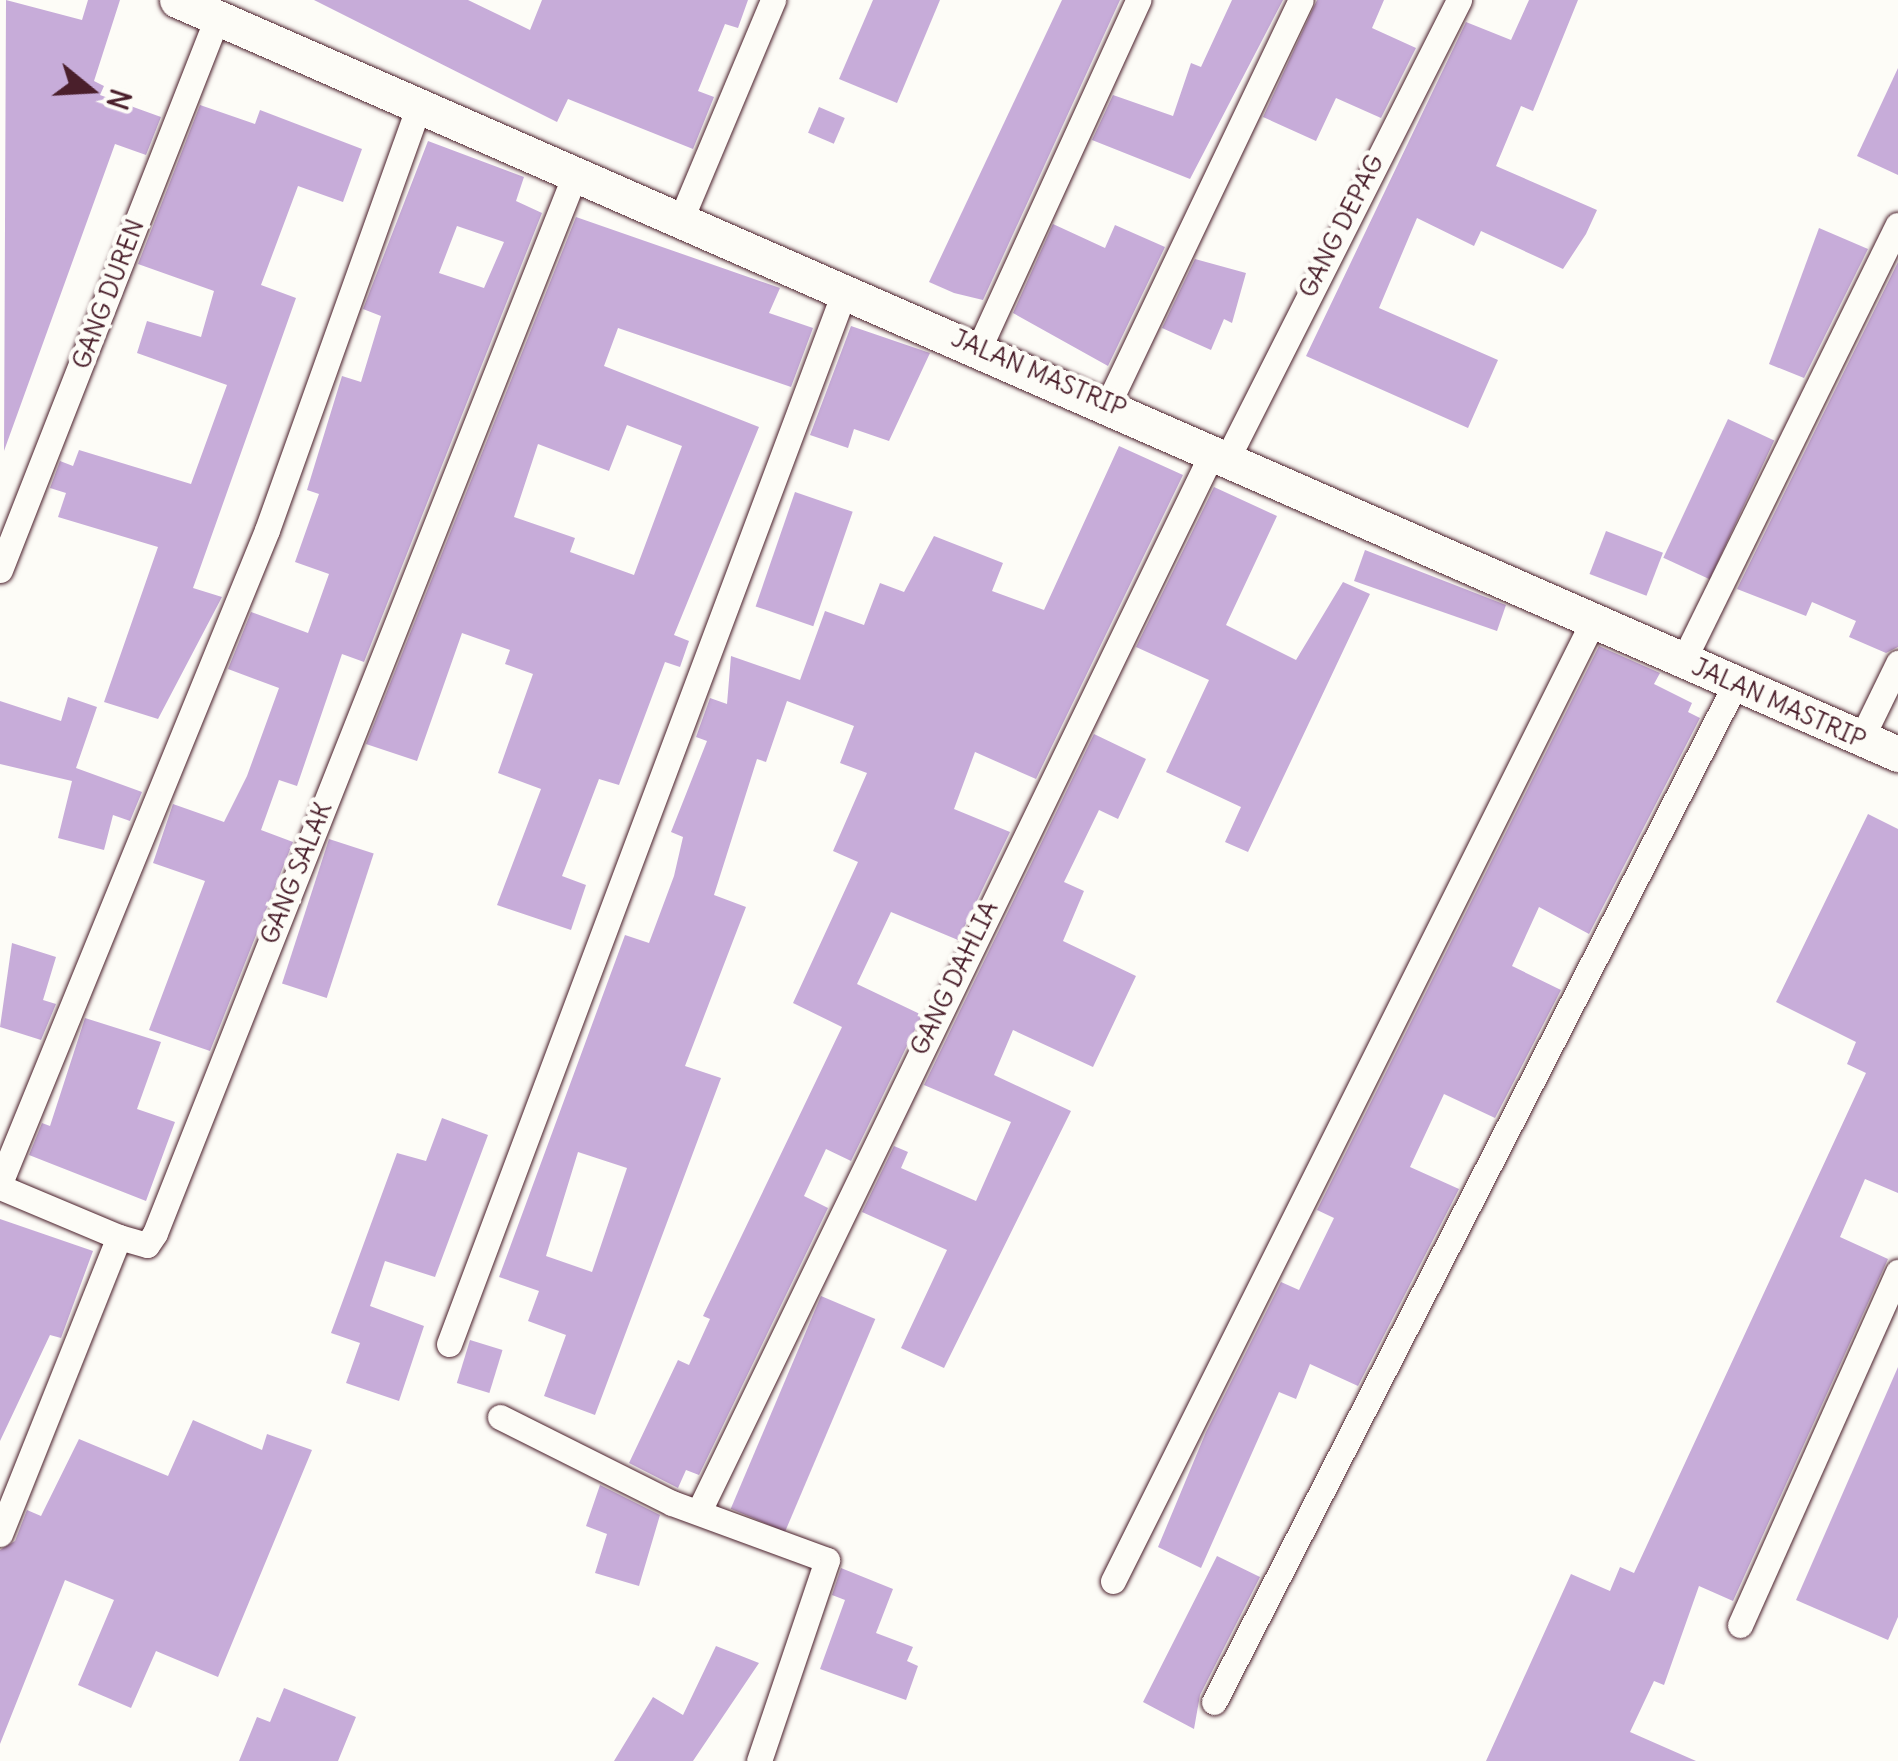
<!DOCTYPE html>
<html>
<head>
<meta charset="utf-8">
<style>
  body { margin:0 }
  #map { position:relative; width:1898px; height:1761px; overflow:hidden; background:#fdfcf7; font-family:Delius,sans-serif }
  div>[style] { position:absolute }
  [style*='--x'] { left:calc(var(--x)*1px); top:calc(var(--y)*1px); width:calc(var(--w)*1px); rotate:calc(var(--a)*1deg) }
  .building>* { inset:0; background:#c7acd9; transform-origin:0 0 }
  .roads { filter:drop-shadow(0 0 2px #4a1f2b) drop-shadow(0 0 2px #4a1f2b) }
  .street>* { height:25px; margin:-12.5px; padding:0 12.5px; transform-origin:12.5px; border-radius:12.5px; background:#fdfcf7 }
  .secondary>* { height:35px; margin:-17.5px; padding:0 17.5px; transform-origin:17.5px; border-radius:17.5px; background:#fdfcf7 }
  span { translate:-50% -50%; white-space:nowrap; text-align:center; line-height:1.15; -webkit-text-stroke:9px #fdfcf7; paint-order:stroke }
  .street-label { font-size:25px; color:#4a1f2b }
  .north { position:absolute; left:40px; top:40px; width:100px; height:100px; -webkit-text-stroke:8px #fdfcf7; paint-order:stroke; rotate:108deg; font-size:28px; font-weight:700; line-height:40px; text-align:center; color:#4a1f2b }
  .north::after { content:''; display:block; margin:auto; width:35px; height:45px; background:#4a1f2b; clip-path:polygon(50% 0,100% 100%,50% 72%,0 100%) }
</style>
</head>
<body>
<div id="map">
  <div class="building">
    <div style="clip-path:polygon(6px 0,82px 20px,88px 0,120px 0,94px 81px,104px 86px,100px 95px,161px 117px,146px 155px,115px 144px,4px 451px)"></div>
    <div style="clip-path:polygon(314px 0,468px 0,530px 30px,542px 0,748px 0,738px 28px,725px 24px,698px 91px,714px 97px,693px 149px,568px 99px,557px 122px)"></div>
    <div style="clip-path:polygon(873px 0,940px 0,897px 103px,839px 79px)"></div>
    <div style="clip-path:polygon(1062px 0,1120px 0,983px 300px,954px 293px,929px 282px)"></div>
    <div style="clip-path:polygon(1232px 0,1283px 0,1190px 179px,1092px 140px,1113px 95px,1173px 116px,1191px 63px,1201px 67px)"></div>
    <div style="clip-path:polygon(1317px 0,1384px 0,1372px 28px,1416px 48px,1381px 118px,1336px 98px,1316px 141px,1263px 117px)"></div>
    <div style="clip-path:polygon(1529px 0,1578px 0,1533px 111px,1521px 106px,1496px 166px,1597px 210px,1586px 234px,1563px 269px,1481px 231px,1474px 246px,1417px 218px,1379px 308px,1498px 360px,1468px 428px,1306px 356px,1466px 22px,1511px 40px)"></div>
    <div style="clip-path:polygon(1898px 68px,1898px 175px,1857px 156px)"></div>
    <div style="clip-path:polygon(200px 105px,255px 124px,260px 110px,362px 149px,343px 202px,298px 186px,261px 285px,296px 298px,193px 588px,222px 597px,158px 719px,104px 702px,158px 547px,58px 517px,66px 493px,50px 488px,60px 461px,73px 466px,79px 450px,191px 484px,227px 385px,137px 353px,147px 321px,201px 337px,214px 291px,138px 264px)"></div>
    <div style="left:819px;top:107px;width:28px;height:28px;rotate:23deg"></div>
    <div style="clip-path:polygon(evenodd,428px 141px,524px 177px,516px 201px,542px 213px,364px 662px,342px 654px,297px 786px,279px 780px,261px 830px,293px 842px,210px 1051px,149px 1030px,205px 881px,153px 863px,173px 804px,224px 822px,247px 776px,279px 688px,228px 669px,251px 612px,308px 633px,329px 574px,295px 562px,319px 494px,307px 490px,342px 376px,361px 382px,381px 316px,363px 309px,428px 141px,457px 226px,504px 242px,484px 288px,439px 273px,457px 226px)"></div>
    <div style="clip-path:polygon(evenodd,576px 217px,780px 288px,769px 313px,813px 328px,791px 387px,618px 328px,604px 366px,759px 427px,674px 635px,689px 641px,680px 667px,665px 662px,619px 785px,599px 779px,562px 876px,586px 885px,571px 930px,497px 905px,541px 789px,498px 773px,533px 674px,505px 664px,510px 650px,462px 633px,417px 761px,366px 744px,576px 217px,627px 425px,682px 446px,634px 575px,570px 552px,575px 538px,514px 517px,538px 444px,609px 471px,627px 425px)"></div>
    <div style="clip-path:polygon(1053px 224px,1105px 248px,1115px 225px,1165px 247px,1108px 366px,1013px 313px)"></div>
    <div style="clip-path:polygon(1819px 228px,1868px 249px,1804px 378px,1769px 364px)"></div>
    <div style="clip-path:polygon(1195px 259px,1246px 273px,1232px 323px,1224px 319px,1211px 350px,1162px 328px)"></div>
    <div style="clip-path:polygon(1898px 262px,1898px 647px,1886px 653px,1849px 637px,1856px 621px,1812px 602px,1806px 616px,1737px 589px)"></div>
    <div style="clip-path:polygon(851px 326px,930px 353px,889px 441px,854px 429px,848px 448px,810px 435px)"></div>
    <div style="left:1728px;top:419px;width:51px;height:153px;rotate:25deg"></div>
    <div style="clip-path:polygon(evenodd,1119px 446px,1183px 475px,1036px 779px,975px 752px,954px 809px,1010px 832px,958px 940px,891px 912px,857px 984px,922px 1015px,851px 1161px,826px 1149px,804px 1196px,828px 1208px,699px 1475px,686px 1470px,678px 1488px,629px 1463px,678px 1360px,689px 1365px,710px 1319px,703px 1316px,842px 1027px,793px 1003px,858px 862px,833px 851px,867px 773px,840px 763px,854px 726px,787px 701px,766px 762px,757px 759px,714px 895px,746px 907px,685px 1066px,721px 1078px,595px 1415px,544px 1396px,566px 1335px,528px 1321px,539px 1291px,499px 1277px,625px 935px,649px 943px,674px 876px,683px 837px,671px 832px,707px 741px,696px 737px,710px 698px,727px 704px,731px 656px,800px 680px,825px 611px,864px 625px,880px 583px,904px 592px,934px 536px,1003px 563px,992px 591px,1044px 610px,1119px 446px,578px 1152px,627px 1168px,592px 1272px,546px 1256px,578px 1152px)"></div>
    <div style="clip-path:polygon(1214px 487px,1277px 516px,1226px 625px,1296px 660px,1343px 582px,1370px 594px,1248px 852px,1225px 842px,1241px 807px,1166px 772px,1209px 680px,1136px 647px)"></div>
    <div style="left:795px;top:492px;width:61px;height:121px;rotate:19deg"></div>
    <div style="left:1606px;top:531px;width:61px;height:46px;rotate:21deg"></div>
    <div style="clip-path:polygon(1365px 550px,1506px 605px,1497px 631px,1354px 581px)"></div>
    <div style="clip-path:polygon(1599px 646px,1660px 673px,1654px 684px,1692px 703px,1688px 712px,1700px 718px,1589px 934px,1539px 907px,1512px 966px,1561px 990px,1495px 1118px,1444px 1094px,1410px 1167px,1459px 1189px,1358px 1386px,1310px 1364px,1296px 1399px,1279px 1392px,1201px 1568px,1158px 1547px,1206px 1432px,1281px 1282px,1299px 1290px,1334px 1218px,1317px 1210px)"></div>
    <div style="clip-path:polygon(68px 697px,97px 707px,76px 768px,142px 792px,130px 821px,113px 815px,104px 850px,58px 838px,72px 781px,0 764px,0 701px,61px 721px)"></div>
    <div style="clip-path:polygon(1094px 734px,1146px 759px,1118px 819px,1099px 810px,1064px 882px,1084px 891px,1063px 941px,1136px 976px,1093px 1067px,1013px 1030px,994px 1075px,1071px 1111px,944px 1368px,901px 1348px,947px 1250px,862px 1212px,894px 1146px,908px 1152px,901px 1168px,976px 1201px,1011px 1122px,924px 1085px)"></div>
    <div style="clip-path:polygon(1868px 814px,1898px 829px,1898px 1193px,1865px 1179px,1840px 1237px,1888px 1259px,1733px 1601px,1699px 1586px,1664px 1685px,1654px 1681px,1630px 1732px,1696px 1761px,1486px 1761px,1571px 1574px,1610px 1591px,1620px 1567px,1634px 1573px,1866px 1073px,1847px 1064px,1856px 1042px,1776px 1002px)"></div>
    <div style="left:329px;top:839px;width:47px;height:152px;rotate:18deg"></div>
    <div style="clip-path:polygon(12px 943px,56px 957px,43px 1000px,56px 1004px,41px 1040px,0 1027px)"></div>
    <div style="clip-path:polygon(85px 1018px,161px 1042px,137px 1109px,175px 1122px,146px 1201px,29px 1155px,42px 1123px,50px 1126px)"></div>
    <div style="clip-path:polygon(442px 1118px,488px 1135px,435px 1277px,385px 1261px,370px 1306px,424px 1326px,399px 1401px,346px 1383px,360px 1343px,331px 1333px,397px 1153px,426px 1161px)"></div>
    <div style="clip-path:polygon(0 1219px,93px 1251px,61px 1338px,50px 1335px,0 1441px)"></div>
    <div style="left:821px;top:1296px;width:59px;height:231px;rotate:23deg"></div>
    <div style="left:470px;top:1340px;width:34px;height:45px;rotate:17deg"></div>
    <div style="clip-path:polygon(1898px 1367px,1898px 1617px,1888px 1640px,1796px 1600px)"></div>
    <div style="clip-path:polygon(193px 1420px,262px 1450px,267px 1434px,312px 1450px,218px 1677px,156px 1651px,131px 1708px,78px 1685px,114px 1600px,65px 1580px,0 1744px,0 1550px,15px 1541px,27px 1510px,41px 1516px,79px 1439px,168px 1476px)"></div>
    <div style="clip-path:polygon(600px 1485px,660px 1515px,639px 1586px,595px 1573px,607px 1534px,586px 1526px)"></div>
    <div style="clip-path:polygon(1217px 1556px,1260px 1577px,1200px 1695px,1194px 1729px,1143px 1702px)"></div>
    <div style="clip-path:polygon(841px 1568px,893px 1589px,876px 1633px,913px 1647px,907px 1661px,918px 1666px,906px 1700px,820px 1669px,845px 1600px,832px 1595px)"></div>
    <div style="clip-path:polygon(716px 1646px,759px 1663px,693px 1761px,614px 1761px,653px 1697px,683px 1715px)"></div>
    <div style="clip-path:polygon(284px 1688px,356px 1717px,338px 1761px,239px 1761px,257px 1717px,270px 1722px)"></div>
  </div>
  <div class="roads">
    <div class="street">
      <div style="--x:681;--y:219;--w:238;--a:-67.2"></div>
      <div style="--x:979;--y:348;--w:383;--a:-65.4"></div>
      <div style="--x:1109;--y:402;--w:445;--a:-64.5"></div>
      <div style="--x:1229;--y:455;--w:510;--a:-63.18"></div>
      <div style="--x:0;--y:570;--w:593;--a:-68.54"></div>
      <div style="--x:1683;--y:661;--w:486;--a:-63.8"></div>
      <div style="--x:1861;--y:739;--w:85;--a:-64"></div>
      <div style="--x:0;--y:1183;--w:705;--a:-67.76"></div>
      <div style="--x:267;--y:530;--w:451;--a:-70.3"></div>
      <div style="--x:0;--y:1187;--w:129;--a:22.8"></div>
      <div style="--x:119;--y:1237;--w:29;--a:16"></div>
      <div style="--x:147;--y:1245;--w:14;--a:-56"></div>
      <div style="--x:155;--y:1233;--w:1136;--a:-68.36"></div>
      <div style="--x:449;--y:1344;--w:1126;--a:-69.41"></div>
      <div style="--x:500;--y:1417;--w:192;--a:26.6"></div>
      <div style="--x:672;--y:1503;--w:165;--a:20.2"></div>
      <div style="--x:827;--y:1560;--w:212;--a:108.7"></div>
      <div style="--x:700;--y:1509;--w:1178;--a:-64.13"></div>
      <div style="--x:0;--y:1534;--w:320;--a:-68.2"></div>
      <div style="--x:1113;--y:1581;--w:1073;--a:-63.43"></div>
      <div style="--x:1740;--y:1625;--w:387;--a:-65.9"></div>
      <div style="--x:1214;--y:1702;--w:1145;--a:-62.88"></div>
    </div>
    <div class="secondary">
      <div style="--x:177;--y:0;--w:1879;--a:23.66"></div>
    </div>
  </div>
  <div class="street-label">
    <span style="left:1341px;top:226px;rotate:-63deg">GANG DEPAG</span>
    <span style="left:108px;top:294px;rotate:-69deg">GANG DUREN</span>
    <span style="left:1039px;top:373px;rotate:23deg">JALAN MASTRIP</span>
    <span style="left:1779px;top:703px;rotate:24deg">JALAN MASTRIP</span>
    <span style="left:296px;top:873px;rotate:-68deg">GANG SALAK</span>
    <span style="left:954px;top:978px;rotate:-64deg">GANG DAHLIA</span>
  </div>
  <div class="north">N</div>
</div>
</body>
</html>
